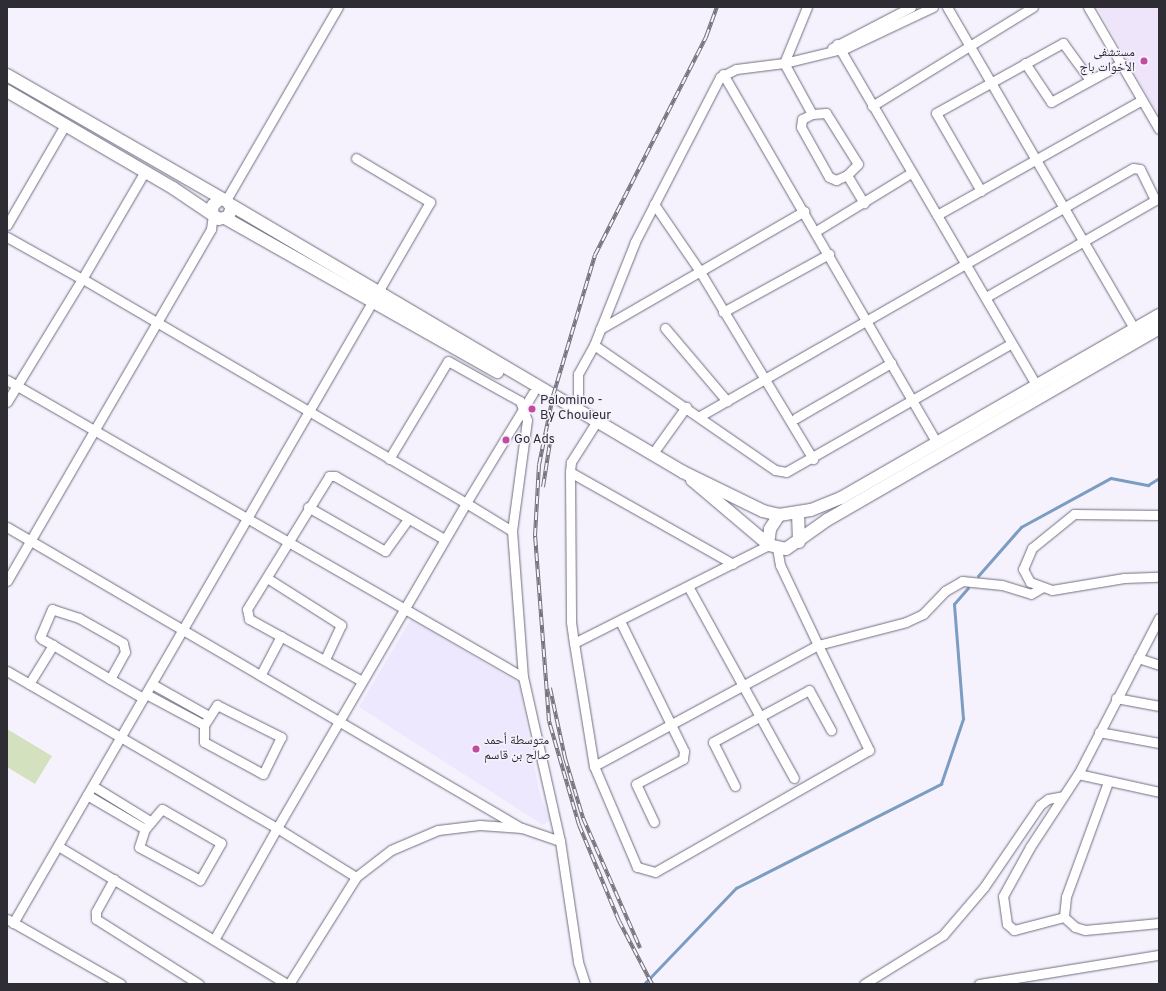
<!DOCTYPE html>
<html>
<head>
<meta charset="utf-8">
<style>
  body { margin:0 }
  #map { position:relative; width:1166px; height:991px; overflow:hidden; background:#f5f2fe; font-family:Overpass,"Noto Naskh Arabic",sans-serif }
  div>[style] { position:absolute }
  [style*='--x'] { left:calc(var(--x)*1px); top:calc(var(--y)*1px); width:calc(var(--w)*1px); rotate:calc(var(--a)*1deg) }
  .built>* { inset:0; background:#ede8fd }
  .medical>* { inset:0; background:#efe5fa }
  .green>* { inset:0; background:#d3e1bf }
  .stream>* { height:2.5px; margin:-1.25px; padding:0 1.25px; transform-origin:1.25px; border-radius:1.25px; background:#7c9dc1 }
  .roads { filter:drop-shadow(0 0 1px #726d7f) drop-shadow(0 0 1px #726d7f) }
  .minor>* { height:9px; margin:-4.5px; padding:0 4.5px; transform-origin:4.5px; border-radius:4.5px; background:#fff }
  .secondary>* { height:12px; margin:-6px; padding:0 6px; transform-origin:6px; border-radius:6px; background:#fff }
  .rail>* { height:4px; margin-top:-2px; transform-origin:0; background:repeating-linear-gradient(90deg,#f5f2fe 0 8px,#737179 0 16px); box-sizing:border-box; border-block:1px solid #737179 }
  .dots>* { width:11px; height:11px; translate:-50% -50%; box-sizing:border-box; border:2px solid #f5f2fe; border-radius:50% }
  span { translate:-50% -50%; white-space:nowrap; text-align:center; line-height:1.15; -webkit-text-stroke:3px #f5f2fe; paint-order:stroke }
  .poi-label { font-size:13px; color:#2f2d34 }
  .right { translate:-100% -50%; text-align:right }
  .left { translate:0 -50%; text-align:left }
  .frame { position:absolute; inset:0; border:8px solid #2f2d34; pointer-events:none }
</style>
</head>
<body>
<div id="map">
  <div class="built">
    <div style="clip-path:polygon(411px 619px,519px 683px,539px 791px,550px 820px,543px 825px,359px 707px)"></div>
  </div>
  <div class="medical">
    <div style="clip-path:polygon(1097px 7px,1159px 7px,1159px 116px)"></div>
  </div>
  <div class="green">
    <div style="clip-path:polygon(7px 729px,52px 756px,35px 784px,7px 767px)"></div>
  </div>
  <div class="stream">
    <div style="--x:978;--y:576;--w:65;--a:-48.7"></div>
    <div style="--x:1021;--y:527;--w:102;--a:-28.6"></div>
    <div style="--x:1111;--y:478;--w:38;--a:11"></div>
    <div style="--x:1148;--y:485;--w:13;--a:-32"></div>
    <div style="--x:644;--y:984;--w:133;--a:-46.2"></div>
    <div style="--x:736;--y:888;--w:230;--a:-26.9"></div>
    <div style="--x:941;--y:784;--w:69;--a:-71.3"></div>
    <div style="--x:963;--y:719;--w:115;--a:-94.5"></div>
    <div style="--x:954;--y:604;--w:21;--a:-49"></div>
  </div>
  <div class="roads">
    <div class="minor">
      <div style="--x:807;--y:7;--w:61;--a:112.3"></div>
      <div style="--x:784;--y:63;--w:58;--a:61.2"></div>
      <div style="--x:812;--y:114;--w:14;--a:-4"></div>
      <div style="--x:826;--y:113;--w:60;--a:57.9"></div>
      <div style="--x:858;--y:164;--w:16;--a:135"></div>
      <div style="--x:847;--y:175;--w:33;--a:59"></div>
      <div style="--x:933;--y:7;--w:96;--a:154.8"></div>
      <div style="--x:846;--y:48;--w:64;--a:166.4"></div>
      <div style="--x:784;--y:63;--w:48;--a:172.9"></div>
      <div style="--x:736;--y:69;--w:18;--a:153"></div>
      <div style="--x:720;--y:77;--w:186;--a:117.3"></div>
      <div style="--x:635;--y:242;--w:111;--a:111.7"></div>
      <div style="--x:594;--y:345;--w:220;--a:34.6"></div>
      <div style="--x:775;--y:470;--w:11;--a:10"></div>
      <div style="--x:786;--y:472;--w:258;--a:-29.7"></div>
      <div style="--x:947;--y:7;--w:377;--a:59.8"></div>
      <div style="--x:1088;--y:7;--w:141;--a:59.8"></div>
      <div style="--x:837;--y:44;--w:396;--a:59.7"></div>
      <div style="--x:832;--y:48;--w:89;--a:-27.4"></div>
      <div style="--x:1025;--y:63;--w:47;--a:56.3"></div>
      <div style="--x:1051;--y:102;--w:81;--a:-28.8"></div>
      <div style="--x:723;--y:74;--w:427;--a:59.9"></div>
      <div style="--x:872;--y:106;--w:189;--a:-31.6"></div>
      <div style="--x:812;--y:114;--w:11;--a:153"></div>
      <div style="--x:802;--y:119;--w:8;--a:97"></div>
      <div style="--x:801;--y:127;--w:57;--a:60.8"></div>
      <div style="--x:829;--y:177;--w:8;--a:23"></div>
      <div style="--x:836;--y:180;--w:12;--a:-24"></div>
      <div style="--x:981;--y:191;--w:90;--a:-120"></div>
      <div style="--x:936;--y:113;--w:145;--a:-28.9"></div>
      <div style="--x:1063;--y:43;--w:46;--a:53.9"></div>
      <div style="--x:226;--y:200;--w:223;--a:-59.9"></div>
      <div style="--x:654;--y:204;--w:80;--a:55.7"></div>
      <div style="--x:699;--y:270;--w:221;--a:58.9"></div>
      <div style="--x:937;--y:215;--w:235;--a:-29.3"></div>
      <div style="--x:7;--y:225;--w:116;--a:-59.9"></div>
      <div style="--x:816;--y:231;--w:111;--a:-31.4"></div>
      <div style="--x:7;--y:237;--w:86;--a:29.2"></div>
      <div style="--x:82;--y:279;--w:144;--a:121.4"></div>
      <div style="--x:986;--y:297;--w:199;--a:-29.8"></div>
      <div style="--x:723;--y:312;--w:121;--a:-28.7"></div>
      <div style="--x:665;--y:328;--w:96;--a:49.7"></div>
      <div style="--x:600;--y:329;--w:236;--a:-30"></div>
      <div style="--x:7;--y:380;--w:595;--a:29.92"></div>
      <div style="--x:578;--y:409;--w:35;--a:-90"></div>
      <div style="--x:578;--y:374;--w:33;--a:-61"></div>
      <div style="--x:700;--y:416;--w:499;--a:-29.8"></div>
      <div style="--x:1133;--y:168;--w:7;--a:8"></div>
      <div style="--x:1140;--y:169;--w:34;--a:64"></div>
      <div style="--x:796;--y:418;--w:110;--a:-30.1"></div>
      <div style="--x:597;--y:421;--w:49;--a:122.4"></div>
      <div style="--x:571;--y:462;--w:10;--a:96"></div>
      <div style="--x:570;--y:472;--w:150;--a:89.6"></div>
      <div style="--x:571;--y:622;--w:21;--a:82"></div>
      <div style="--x:574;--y:643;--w:218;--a:-26.7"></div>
      <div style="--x:653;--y:453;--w:57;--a:-54.3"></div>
      <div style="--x:389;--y:459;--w:114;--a:-59"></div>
      <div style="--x:448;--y:361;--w:82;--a:29.1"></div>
      <div style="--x:520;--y:401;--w:20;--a:70"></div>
      <div style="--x:527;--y:420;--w:112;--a:97.7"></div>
      <div style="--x:570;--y:472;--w:187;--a:29.4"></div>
      <div style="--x:308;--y:507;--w:89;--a:29.7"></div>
      <div style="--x:385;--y:551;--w:39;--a:-54"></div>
      <div style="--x:1159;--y:515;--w:85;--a:-179.3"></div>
      <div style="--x:1074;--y:514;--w:54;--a:141"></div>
      <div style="--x:1032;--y:548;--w:23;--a:113"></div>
      <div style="--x:1023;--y:569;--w:15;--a:62"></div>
      <div style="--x:1030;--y:582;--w:23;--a:20"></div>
      <div style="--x:1052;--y:590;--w:73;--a:-9.5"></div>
      <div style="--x:1124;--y:578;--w:35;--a:-2"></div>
      <div style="--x:7;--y:527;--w:596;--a:30.35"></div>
      <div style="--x:777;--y:548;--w:17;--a:80"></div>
      <div style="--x:780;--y:565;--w:89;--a:64.6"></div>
      <div style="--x:818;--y:645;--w:117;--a:64.1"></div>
      <div style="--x:869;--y:750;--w:246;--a:150.3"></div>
      <div style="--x:655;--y:872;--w:19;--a:-164"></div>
      <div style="--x:637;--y:867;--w:110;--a:-113.1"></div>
      <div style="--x:594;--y:766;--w:255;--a:-28.4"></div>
      <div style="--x:818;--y:645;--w:91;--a:-14.6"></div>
      <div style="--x:906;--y:622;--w:19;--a:-25"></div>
      <div style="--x:923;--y:614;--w:32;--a:-46"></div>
      <div style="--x:945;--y:591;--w:20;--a:-30"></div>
      <div style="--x:962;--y:581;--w:40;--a:5.7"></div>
      <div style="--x:1002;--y:585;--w:30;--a:17"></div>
      <div style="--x:1031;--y:594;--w:12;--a:-31"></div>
      <div style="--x:267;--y:578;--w:88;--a:32.4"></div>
      <div style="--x:341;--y:625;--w:38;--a:115"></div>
      <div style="--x:7;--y:581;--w:407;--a:-59.9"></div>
      <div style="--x:211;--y:229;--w:14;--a:-82"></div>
      <div style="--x:689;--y:588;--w:217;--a:61.1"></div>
      <div style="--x:1159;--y:618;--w:176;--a:117.4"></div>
      <div style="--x:1078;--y:774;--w:83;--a:12.5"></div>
      <div style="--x:620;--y:621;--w:145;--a:63.8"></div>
      <div style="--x:684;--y:751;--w:8;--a:97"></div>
      <div style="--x:683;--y:759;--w:53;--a:152"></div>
      <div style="--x:636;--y:784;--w:42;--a:64.7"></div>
      <div style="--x:574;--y:643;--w:125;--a:80.8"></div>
      <div style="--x:1138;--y:658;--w:22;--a:18"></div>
      <div style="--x:7;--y:671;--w:312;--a:30.2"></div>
      <div style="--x:277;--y:828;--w:376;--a:-59.8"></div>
      <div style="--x:466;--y:503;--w:445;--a:-149.7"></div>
      <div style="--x:82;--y:279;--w:125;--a:-59.7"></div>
      <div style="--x:261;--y:674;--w:43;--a:-62.2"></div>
      <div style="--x:110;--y:679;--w:31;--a:-61"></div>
      <div style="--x:125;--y:652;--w:9;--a:-103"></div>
      <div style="--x:123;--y:643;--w:51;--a:-150.4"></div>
      <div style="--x:79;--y:618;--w:28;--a:-162"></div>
      <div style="--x:52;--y:609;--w:30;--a:113"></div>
      <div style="--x:40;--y:637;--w:3;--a:45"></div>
      <div style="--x:42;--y:639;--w:13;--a:29"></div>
      <div style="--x:53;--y:645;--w:66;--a:30.8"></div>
      <div style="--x:110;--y:679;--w:38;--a:30"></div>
      <div style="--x:362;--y:681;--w:129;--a:-151.2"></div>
      <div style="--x:249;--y:619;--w:10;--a:-101"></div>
      <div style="--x:247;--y:609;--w:156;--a:-58.3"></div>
      <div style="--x:329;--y:476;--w:6;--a:0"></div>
      <div style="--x:335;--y:476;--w:126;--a:30"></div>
      <div style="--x:29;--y:684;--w:46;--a:-58.4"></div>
      <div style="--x:152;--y:684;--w:65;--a:29.3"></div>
      <div style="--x:146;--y:694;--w:66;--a:28.1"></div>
      <div style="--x:1116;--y:698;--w:44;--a:10.5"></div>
      <div style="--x:217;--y:705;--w:72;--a:26.6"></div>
      <div style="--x:281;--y:737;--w:41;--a:115.9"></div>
      <div style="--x:263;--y:774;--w:67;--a:-151.5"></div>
      <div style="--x:204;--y:742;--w:17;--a:-90"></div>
      <div style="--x:204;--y:725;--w:24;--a:-57"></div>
      <div style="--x:1099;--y:732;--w:61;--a:10.4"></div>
      <div style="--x:1108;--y:782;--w:122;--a:110.1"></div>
      <div style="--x:1066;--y:897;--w:20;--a:96"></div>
      <div style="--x:1064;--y:917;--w:15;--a:42"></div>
      <div style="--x:1075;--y:927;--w:10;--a:17"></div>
      <div style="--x:1085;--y:930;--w:74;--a:-5.4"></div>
      <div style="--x:93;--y:786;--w:67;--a:31.6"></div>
      <div style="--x:735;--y:786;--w:49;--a:-116.6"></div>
      <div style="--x:713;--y:742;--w:109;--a:-28.4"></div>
      <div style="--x:809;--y:690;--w:46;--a:61.2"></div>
      <div style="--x:87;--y:795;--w:67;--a:30.4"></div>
      <div style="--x:162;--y:809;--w:68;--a:30"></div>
      <div style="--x:221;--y:843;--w:43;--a:119.6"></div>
      <div style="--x:200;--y:880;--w:69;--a:-151.6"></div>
      <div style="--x:139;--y:847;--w:19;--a:-72"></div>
      <div style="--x:145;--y:829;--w:26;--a:-50"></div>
      <div style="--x:560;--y:841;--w:122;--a:81.5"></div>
      <div style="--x:578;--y:962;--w:23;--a:72"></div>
      <div style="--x:58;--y:846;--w:267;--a:31.1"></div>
      <div style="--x:114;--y:879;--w:38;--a:119"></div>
      <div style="--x:96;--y:912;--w:7;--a:90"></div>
      <div style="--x:96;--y:919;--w:122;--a:32.3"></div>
      <div style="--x:1064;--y:917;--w:52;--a:165.4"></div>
      <div style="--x:1014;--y:930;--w:9;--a:-139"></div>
      <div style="--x:1007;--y:924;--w:28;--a:-98"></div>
      <div style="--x:1003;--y:896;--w:56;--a:-61.1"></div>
      <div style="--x:1030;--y:847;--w:87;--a:-56.7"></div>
      <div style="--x:7;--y:919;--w:131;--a:29.7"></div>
      <div style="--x:13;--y:923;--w:833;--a:-59.96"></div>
      <div style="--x:430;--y:202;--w:86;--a:-149.3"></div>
      <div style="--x:215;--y:938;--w:126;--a:-60.6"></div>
      <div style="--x:277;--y:828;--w:93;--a:31.8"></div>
      <div style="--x:289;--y:984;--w:126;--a:-57.9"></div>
      <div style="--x:356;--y:877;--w:44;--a:-37.6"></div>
      <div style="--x:391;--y:850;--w:51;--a:-23.1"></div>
      <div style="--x:438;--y:830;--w:42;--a:-6.8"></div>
      <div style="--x:480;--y:825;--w:42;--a:4.1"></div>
      <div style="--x:522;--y:828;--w:40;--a:18.9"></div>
      <div style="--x:560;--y:841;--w:168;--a:-102.7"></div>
      <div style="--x:523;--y:677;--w:146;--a:-94.3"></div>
      <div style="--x:512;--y:531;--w:54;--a:-148.7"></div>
      <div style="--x:466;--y:503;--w:129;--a:-58.7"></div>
      <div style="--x:864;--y:984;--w:93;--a:-31.8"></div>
      <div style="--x:943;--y:935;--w:63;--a:-49.5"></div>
      <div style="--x:984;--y:887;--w:99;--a:-55.7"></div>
      <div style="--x:1040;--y:805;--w:10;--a:-37"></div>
      <div style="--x:1048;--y:799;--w:15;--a:-11"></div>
      <div style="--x:979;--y:984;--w:182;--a:-9.2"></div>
    </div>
    <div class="secondary">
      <div style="--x:7;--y:75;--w:249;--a:29.9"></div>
      <div style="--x:7;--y:91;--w:192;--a:30.3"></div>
      <div style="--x:173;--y:188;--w:55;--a:34"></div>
      <div style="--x:219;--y:219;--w:9;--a:-13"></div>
      <div style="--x:228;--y:217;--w:10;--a:-66"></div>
      <div style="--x:232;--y:208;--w:10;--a:-127"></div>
      <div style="--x:226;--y:200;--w:6;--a:-171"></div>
      <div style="--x:220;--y:199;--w:9;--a:139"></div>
      <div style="--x:213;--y:205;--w:6;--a:99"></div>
      <div style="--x:231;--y:205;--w:525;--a:30.57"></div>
      <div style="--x:683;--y:472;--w:89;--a:26"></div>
      <div style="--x:763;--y:511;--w:16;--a:14"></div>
      <div style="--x:779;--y:515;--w:32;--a:-9"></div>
      <div style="--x:811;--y:510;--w:32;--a:-22"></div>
      <div style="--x:841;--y:498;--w:367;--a:-29.9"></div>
      <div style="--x:225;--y:218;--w:313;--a:29.5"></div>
      <div style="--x:692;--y:480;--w:101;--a:40.2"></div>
      <div style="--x:769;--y:545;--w:17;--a:13"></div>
      <div style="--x:786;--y:549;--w:50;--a:-35.3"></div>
      <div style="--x:827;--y:520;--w:384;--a:-30"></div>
      <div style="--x:798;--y:513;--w:29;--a:88"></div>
      <div style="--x:768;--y:544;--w:15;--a:-82"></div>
      <div style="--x:770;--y:529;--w:17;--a:-57"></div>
    </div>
  </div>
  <div class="rail">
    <div style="--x:543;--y:487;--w:52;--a:-81.1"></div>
    <div style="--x:550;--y:688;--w:72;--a:77.9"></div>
    <div style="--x:565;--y:758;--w:63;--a:73.3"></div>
    <div style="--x:583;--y:818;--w:142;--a:66.3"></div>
    <div style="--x:652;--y:984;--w:71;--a:-117.6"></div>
    <div style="--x:619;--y:921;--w:104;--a:-112.6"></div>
    <div style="--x:579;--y:825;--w:108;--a:-106.1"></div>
    <div style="--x:549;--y:721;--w:186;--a:-94.3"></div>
    <div style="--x:535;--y:536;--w:71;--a:-86.8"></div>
    <div style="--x:539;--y:465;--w:70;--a:-78.5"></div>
    <div style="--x:553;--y:396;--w:147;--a:-73.4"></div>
    <div style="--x:595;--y:255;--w:245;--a:-63"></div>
    <div style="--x:706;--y:37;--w:32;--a:-70"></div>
  </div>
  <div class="dots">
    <div style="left:1144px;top:61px;background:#c44a9d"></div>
    <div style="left:532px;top:409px;background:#c44a9d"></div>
    <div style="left:506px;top:440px;background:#c44a9d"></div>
    <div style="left:476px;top:749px;background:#c44a9d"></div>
  </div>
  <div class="poi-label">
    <span class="right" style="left:1135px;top:61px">مستشفى<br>الأخوات باج</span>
    <span class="left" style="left:540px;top:409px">Palomino -<br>By Chouieur</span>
    <span class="left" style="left:514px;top:440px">Go Ads</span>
    <span class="left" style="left:484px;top:749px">متوسطة أحمد<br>صالح بن قاسم</span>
  </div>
  <div class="frame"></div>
</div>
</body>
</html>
